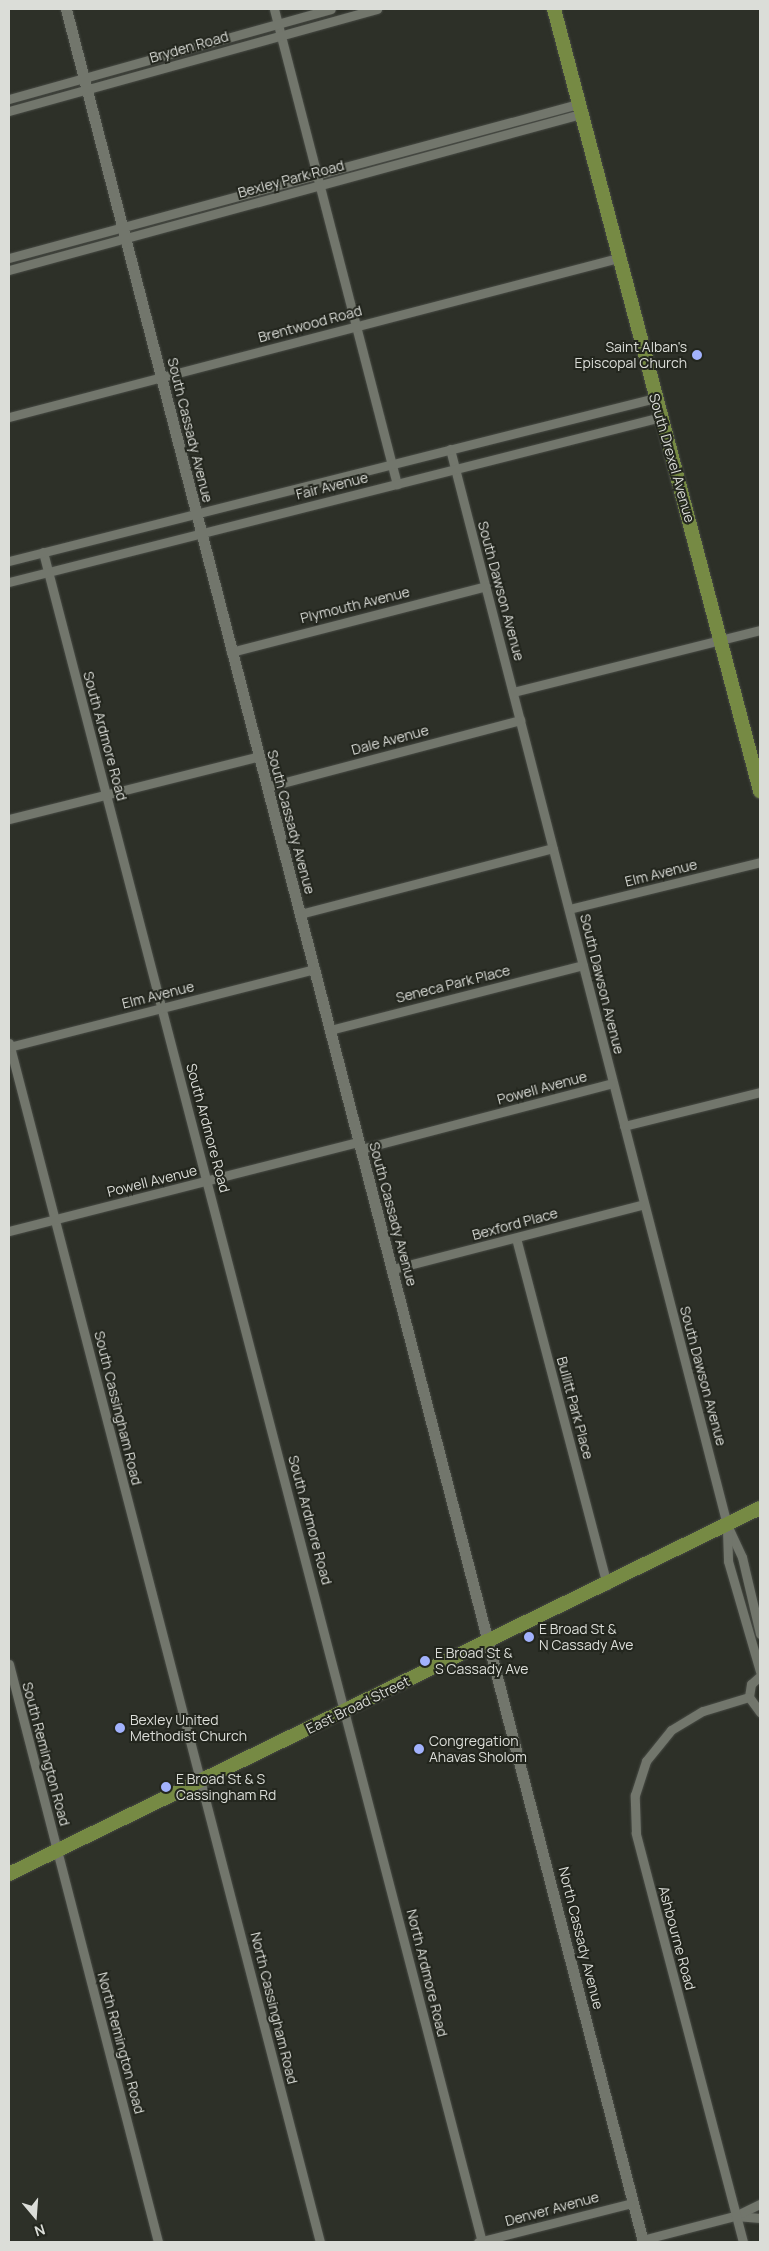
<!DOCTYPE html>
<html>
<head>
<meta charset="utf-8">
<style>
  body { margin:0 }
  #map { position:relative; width:769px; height:2251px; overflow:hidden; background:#2d3028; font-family:Manrope,sans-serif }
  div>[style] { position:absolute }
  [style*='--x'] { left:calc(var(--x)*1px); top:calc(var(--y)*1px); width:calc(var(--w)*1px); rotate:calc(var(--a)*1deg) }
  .roads { filter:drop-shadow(0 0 1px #484b45) drop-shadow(0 0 1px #484b45) }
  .minor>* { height:9px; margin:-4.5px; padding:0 4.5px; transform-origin:4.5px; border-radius:4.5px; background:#72766c }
  .tertiary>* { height:11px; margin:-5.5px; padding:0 5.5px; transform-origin:5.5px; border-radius:5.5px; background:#72766c }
  .primary>* { height:14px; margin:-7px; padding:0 7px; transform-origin:7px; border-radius:7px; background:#768a44 }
  .dots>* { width:14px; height:14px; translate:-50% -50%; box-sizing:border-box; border:2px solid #23261e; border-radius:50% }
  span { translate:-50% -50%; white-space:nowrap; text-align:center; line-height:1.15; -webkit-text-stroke:4px #23261e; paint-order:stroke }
  .street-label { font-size:14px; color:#dbddd8 }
  .poi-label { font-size:14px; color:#dbddd8 }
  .right { translate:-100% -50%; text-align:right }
  .left { translate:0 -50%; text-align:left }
  .frame { position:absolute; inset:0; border:10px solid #dbddd8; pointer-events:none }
  .north { position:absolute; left:10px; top:2191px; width:50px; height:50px; -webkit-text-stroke:4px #23261e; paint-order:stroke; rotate:162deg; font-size:14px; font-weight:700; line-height:20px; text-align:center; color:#dbddd8 }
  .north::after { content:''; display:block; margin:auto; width:18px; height:22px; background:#dbddd8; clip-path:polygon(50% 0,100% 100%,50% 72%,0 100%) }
</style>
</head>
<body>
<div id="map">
  <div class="roads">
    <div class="minor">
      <div style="--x:274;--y:9;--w:491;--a:75.5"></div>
      <div style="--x:9;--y:99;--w:334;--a:-15.6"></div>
      <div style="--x:9;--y:111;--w:382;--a:-15.5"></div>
      <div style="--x:9;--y:258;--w:589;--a:-15.14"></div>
      <div style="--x:9;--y:270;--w:593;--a:-15.26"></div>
      <div style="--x:9;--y:417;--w:629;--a:-14.63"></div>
      <div style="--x:450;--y:449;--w:1111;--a:75.56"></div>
      <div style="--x:727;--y:1525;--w:35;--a:65"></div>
      <div style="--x:742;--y:1557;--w:79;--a:76.8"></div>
      <div style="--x:43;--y:552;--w:1746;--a:75.44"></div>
      <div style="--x:9;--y:561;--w:666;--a:-14.16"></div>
      <div style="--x:9;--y:582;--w:673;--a:-14.2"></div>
      <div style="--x:231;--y:652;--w:263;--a:-14.5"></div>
      <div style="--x:513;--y:692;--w:255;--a:-14.1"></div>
      <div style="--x:267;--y:787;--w:262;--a:-14.8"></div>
      <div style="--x:9;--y:819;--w:258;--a:-14.1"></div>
      <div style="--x:569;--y:909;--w:197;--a:-13.8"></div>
      <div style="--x:300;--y:914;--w:261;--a:-14.6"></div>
      <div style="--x:330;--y:1030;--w:261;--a:-14.4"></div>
      <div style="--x:9;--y:1043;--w:1239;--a:75.46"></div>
      <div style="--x:9;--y:1047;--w:316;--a:-14.3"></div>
      <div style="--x:624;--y:1126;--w:140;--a:-14"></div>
      <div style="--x:361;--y:1149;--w:260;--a:-14.7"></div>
      <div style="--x:9;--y:1231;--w:361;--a:-14.3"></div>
      <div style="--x:516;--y:1238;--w:359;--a:75.3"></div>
      <div style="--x:393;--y:1269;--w:259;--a:-14.5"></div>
      <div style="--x:727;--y:1530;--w:31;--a:88"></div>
      <div style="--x:728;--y:1561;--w:115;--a:73.8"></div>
      <div style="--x:9;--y:1664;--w:597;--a:75.54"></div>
      <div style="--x:760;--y:1676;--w:12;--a:138"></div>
      <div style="--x:751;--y:1684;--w:13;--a:99"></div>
      <div style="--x:749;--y:1697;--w:19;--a:54"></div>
      <div style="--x:736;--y:2216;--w:24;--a:5"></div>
      <div style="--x:642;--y:2240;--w:96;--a:-14.5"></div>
      <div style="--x:735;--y:2216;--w:28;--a:-26"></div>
      <div style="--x:478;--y:2242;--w:159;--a:-14.2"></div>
      <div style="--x:743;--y:2242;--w:423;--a:-104.7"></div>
      <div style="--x:636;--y:1833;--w:38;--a:-92"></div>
      <div style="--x:635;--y:1795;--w:36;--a:-72"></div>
      <div style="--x:646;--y:1761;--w:40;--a:-51"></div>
      <div style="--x:671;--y:1730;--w:37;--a:-31"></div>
      <div style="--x:703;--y:1711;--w:48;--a:-16.9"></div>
    </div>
    <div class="tertiary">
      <div style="--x:66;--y:9;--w:2306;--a:75.51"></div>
    </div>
    <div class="primary">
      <div style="--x:554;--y:9;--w:809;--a:75.24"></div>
      <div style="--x:9;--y:1874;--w:835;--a:-25.98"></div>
    </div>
  </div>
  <div class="dots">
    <div style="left:697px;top:355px;background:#a2b2fd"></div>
    <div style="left:529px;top:1637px;background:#a2b2fd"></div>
    <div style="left:425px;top:1661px;background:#a2b2fd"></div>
    <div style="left:120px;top:1728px;background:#a2b2fd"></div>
    <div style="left:419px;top:1749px;background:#a2b2fd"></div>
    <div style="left:166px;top:1787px;background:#a2b2fd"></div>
  </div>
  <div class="street-label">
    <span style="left:189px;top:47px;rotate:-16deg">Bryden Road</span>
    <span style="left:291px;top:179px;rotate:-15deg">Bexley Park Road</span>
    <span style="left:310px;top:324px;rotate:-15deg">Brentwood Road</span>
    <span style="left:190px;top:430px;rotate:76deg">South Cassady Avenue</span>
    <span style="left:672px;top:458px;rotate:74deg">South Drexel Avenue</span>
    <span style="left:332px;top:486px;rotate:-14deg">Fair Avenue</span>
    <span style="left:501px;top:591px;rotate:75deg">South Dawson Avenue</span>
    <span style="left:355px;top:605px;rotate:-14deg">Plymouth Avenue</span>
    <span style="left:105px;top:736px;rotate:75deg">South Ardmore Road</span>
    <span style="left:390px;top:740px;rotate:-15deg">Dale Avenue</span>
    <span style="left:291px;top:822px;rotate:75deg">South Cassady Avenue</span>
    <span style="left:661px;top:873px;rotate:-14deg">Elm Avenue</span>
    <span style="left:453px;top:984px;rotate:-14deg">Seneca Park Place</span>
    <span style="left:602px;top:984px;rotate:76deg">South Dawson Avenue</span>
    <span style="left:158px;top:995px;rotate:-14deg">Elm Avenue</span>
    <span style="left:542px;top:1088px;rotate:-15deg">Powell Avenue</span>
    <span style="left:208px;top:1128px;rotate:75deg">South Ardmore Road</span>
    <span style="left:152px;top:1181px;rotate:-14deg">Powell Avenue</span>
    <span style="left:393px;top:1214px;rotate:75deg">South Cassady Avenue</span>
    <span style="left:515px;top:1224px;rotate:-15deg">Bexford Place</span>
    <span style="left:703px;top:1376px;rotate:75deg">South Dawson Avenue</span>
    <span style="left:118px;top:1408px;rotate:76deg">South Cassingham Road</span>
    <span style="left:575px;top:1408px;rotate:75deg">Bullitt Park Place</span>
    <span style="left:310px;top:1520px;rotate:75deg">South Ardmore Road</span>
    <span style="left:358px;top:1705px;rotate:-26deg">East Broad Street</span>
    <span style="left:46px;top:1754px;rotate:75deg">South Remington Road</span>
    <span style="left:581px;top:1938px;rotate:76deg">North Cassady Avenue</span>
    <span style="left:677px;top:1938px;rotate:75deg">Ashbourne Road</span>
    <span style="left:427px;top:1973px;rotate:76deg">North Ardmore Road</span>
    <span style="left:274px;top:2008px;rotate:76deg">North Cassingham Road</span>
    <span style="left:121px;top:2043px;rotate:75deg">North Remington Road</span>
    <span style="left:552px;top:2209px;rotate:-15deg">Denver Avenue</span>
  </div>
  <div class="poi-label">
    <span class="right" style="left:687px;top:355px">Saint Alban's<br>Episcopal Church</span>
    <span class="left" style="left:539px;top:1637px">E Broad St &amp;<br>N Cassady Ave</span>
    <span class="left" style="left:435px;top:1661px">E Broad St &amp;<br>S Cassady Ave</span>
    <span class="left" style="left:130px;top:1728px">Bexley United<br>Methodist Church</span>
    <span class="left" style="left:429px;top:1749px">Congregation<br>Ahavas Sholom</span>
    <span class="left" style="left:176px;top:1787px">E Broad St &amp; S<br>Cassingham Rd</span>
  </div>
  <div class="frame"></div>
  <div class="north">N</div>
</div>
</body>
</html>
